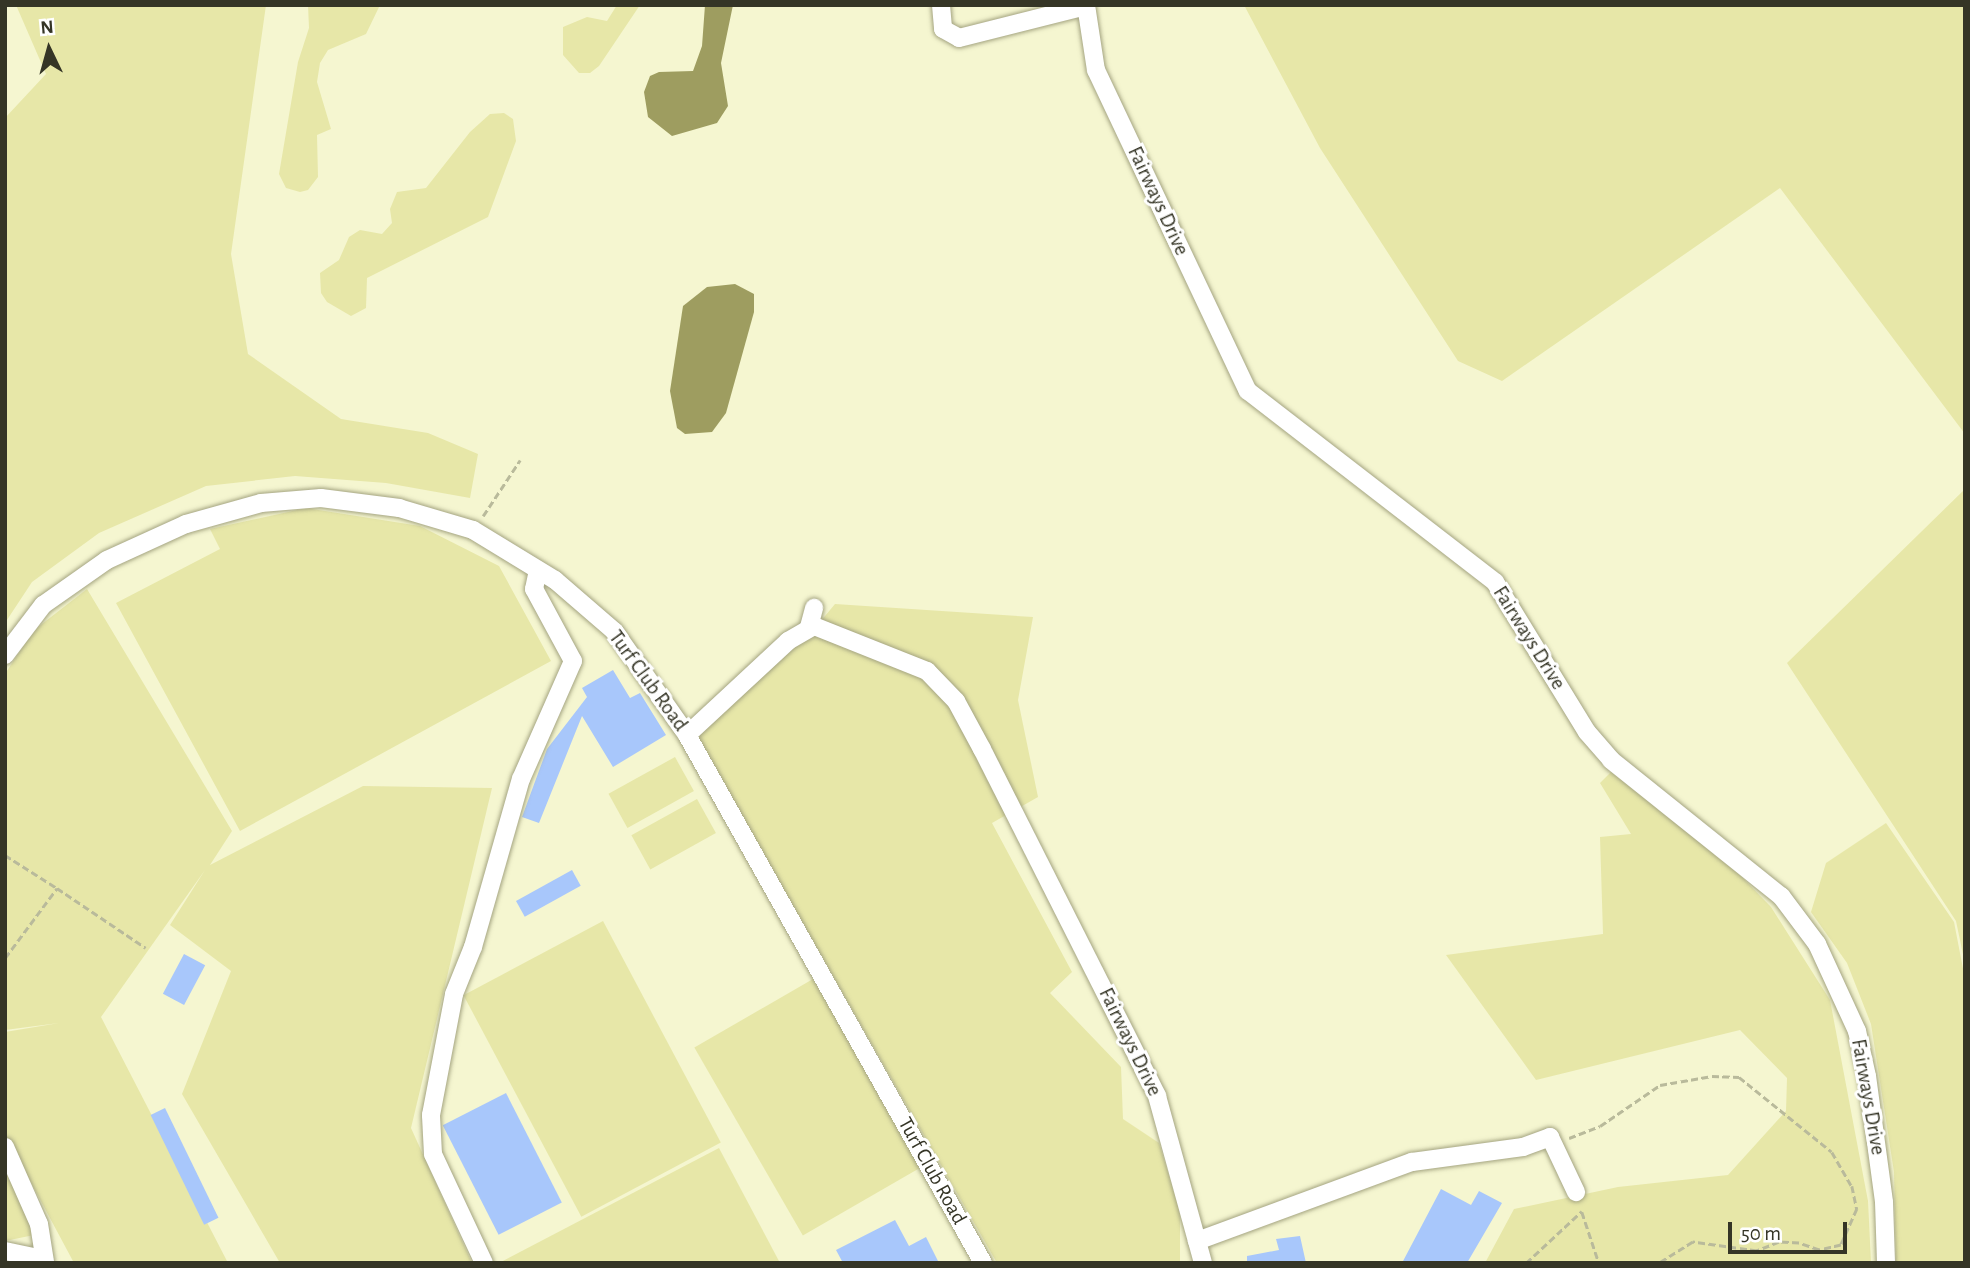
<!DOCTYPE html>
<html>
<head>
<meta charset="utf-8">
<style>
  body { margin:0 }
  #map { position:relative; width:1970px; height:1268px; overflow:hidden; background:#f5f6d0; font-family:"Alegreya Sans",sans-serif }
  div>[style] { position:absolute }
  [style*='--x'] { left:calc(var(--x)*1px); top:calc(var(--y)*1px); width:calc(var(--w)*1px); rotate:calc(var(--a)*1deg) }
  .green>* { inset:0; background:#e7e7a8; transform-origin:0 0 }
  .water>* { inset:0; background:#9e9d60 }
  .building>* { inset:0; background:#a8c7fb; transform-origin:0 0 }
  .path>* { height:2.5px; margin-top:-1.25px; transform-origin:0; background:repeating-linear-gradient(90deg,#b9ba9b 0 7px,transparent 0 10.5px) }
  .roads { filter:drop-shadow(0 0 2px #a4a481) drop-shadow(0 0 2px #a4a481) }
  .minor>* { height:18px; margin:-9px; padding:0 9px; transform-origin:9px; border-radius:9px; background:#fff }
  span { translate:-50% -50%; white-space:nowrap; text-align:center; line-height:1.15; -webkit-text-stroke:6px #fff; paint-order:stroke }
  .street-label { font-size:21px; color:#353526 }
  .frame { position:absolute; inset:0; border:7px solid #353526; pointer-events:none }
  .north { position:absolute; left:14px; top:14px; width:70px; height:70px; -webkit-text-stroke:5px #fff; paint-order:stroke; rotate:355deg; font-size:19px; font-weight:700; line-height:28px; text-align:center; color:#353526 }
  .north::after { content:''; display:block; margin:auto; width:24px; height:32px; background:#353526; clip-path:polygon(50% 0,100% 100%,50% 72%,0 100%) }
  .scale { position:absolute; left:1728px; top:1222px; width:119px; height:32px; box-sizing:border-box; border:4px solid #353526; border-top:0; padding-left:9px; font-size:21px; line-height:24px; white-space:nowrap; color:#353526; -webkit-text-stroke:5px #fff; paint-order:stroke }
</style>
</head>
<body>
<div id="map">
  <div class="green">
    <div style="clip-path:polygon(16px 5px,266px 5px,231px 254px,248px 354px,341px 419px,428px 433px,478px 454px,470px 498px,386px 483px,295px 476px,206px 486px,99px 533px,32px 582px,5px 623px,5px 118px,46px 74px)"></div>
    <div style="clip-path:polygon(308px 5px,380px 5px,366px 34px,328px 50px,320px 63px,317px 82px,331px 129px,317px 135px,318px 177px,308px 190px,300px 192px,286px 188px,279px 174px,298px 62px,309px 28px)"></div>
    <div style="clip-path:polygon(617px 5px,640px 5px,599px 66px,590px 73px,579px 73px,563px 55px,563px 27px,587px 17px,607px 21px)"></div>
    <div style="clip-path:polygon(1244px 5px,1965px 5px,1965px 434px,1780px 188px,1502px 381px,1458px 361px,1320px 148px)"></div>
    <div style="clip-path:polygon(504px 113px,513px 119px,516px 141px,488px 217px,367px 278px,366px 308px,351px 316px,327px 302px,321px 293px,320px 273px,339px 260px,349px 237px,360px 230px,382px 234px,392px 223px,390px 209px,397px 192px,426px 188px,470px 132px,490px 114px)"></div>
    <div style="clip-path:polygon(1965px 489px,1965px 964px,1956px 921px,1787px 663px)"></div>
    <div style="clip-path:polygon(306px 508px,420px 526px,499px 566px,551px 661px,240px 831px,116px 603px,220px 549px,210px 529px)"></div>
    <div style="clip-path:polygon(87px 589px,232px 831px,210px 865px,363px 786px,492px 788px,411px 1128px,472px 1263px,280px 1263px,182px 1094px,231px 971px,170px 925px,205px 870px,101px 1017px,228px 1263px,74px 1263px,5px 1134px,5px 1032px,59px 1023px,5px 1030px,5px 674px,33px 631px)"></div>
    <div style="clip-path:polygon(835px 604px,1033px 617px,1018px 700px,1038px 797px,992px 823px,1072px 972px,1050px 993px,1121px 1067px,1123px 1119px,1159px 1143px,1180px 1212px,1180px 1263px,997px 1263px,696px 736px,810px 634px)"></div>
    <div style="left:675px;top:757px;width:39px;height:76px;rotate:61deg"></div>
    <div style="clip-path:polygon(1612px 771px,1733px 868px,1771px 907px,1830px 1000px,1868px 1201px,1871px 1263px,1485px 1263px,1514px 1209px,1618px 1187px,1728px 1175px,1786px 1111px,1787px 1078px,1740px 1030px,1536px 1080px,1446px 955px,1603px 934px,1600px 837px,1631px 834px,1600px 783px)"></div>
    <div style="left:697px;top:799px;width:39px;height:75px;rotate:61deg"></div>
    <div style="clip-path:polygon(1886px 823px,1954px 922px,1965px 979px,1965px 1263px,1896px 1263px,1894px 1172px,1871px 1024px,1847px 963px,1811px 912px,1826px 863px)"></div>
    <div style="left:603px;top:921px;width:251px;height:158px;rotate:62deg"></div>
    <div style="left:813px;top:979px;width:217px;height:137px;rotate:60deg"></div>
    <div style="clip-path:polygon(719px 1148px,780px 1263px,499px 1263px)"></div>
    <div style="clip-path:polygon(5px 1156px,34px 1235px,5px 1241px)"></div>
  </div>
  <div class="water">
    <div style="clip-path:polygon(705px 5px,733px 5px,721px 63px,728px 106px,717px 123px,672px 136px,648px 117px,644px 92px,650px 76px,659px 72px,693px 71px,702px 46px)"></div>
    <div style="clip-path:polygon(735px 284px,754px 294px,754px 312px,726px 413px,712px 432px,685px 434px,677px 428px,670px 391px,683px 306px,707px 287px)"></div>
  </div>
  <div class="building">
    <div style="clip-path:polygon(613px 670px,630px 698px,640px 693px,666px 735px,613px 767px,582px 716px,539px 823px,522px 817px,547px 749px,587px 697px,582px 688px)"></div>
    <div style="left:572px;top:870px;width:18px;height:64px;rotate:61deg"></div>
    <div style="left:184px;top:954px;width:24px;height:45px;rotate:28deg"></div>
    <div style="left:506px;top:1093px;width:123px;height:71px;rotate:63deg"></div>
    <div style="left:165px;top:1108px;width:122px;height:16px;rotate:64deg"></div>
    <div style="clip-path:polygon(1441px 1189px,1471px 1205px,1479px 1191px,1502px 1203px,1467px 1263px,1402px 1263px)"></div>
    <div style="clip-path:polygon(895px 1220px,909px 1246px,926px 1237px,939px 1263px,843px 1263px,836px 1250px)"></div>
    <div style="clip-path:polygon(1300px 1236px,1306px 1263px,1247px 1263px,1247px 1256px,1279px 1250px,1276px 1239px)"></div>
  </div>
  <div class="path">
    <div style="--x:483;--y:516;--w:67;--a:-56.5"></div>
    <div style="--x:5;--y:855;--w:62;--a:32.4"></div>
    <div style="--x:5;--y:958;--w:87;--a:-53.4"></div>
    <div style="--x:57;--y:888;--w:107;--a:34"></div>
    <div style="--x:1569;--y:1138;--w:33;--a:-21"></div>
    <div style="--x:1600;--y:1126;--w:73;--a:-34.3"></div>
    <div style="--x:1660;--y:1085;--w:53;--a:-9.8"></div>
    <div style="--x:1712;--y:1076;--w:27;--a:2"></div>
    <div style="--x:1739;--y:1077;--w:119;--a:38.9"></div>
    <div style="--x:1832;--y:1152;--w:39;--a:60"></div>
    <div style="--x:1852;--y:1186;--w:24;--a:78"></div>
    <div style="--x:1857;--y:1209;--w:39;--a:114"></div>
    <div style="--x:1841;--y:1245;--w:23;--a:167"></div>
    <div style="--x:1819;--y:1250;--w:21;--a:-161"></div>
    <div style="--x:1799;--y:1243;--w:20;--a:-177"></div>
    <div style="--x:1779;--y:1242;--w:24;--a:158"></div>
    <div style="--x:1757;--y:1251;--w:65;--a:-172"></div>
    <div style="--x:1693;--y:1242;--w:40;--a:148"></div>
    <div style="--x:1582;--y:1212;--w:54;--a:71.6"></div>
    <div style="--x:1526;--y:1263;--w:76;--a:-42.9"></div>
  </div>
  <div class="roads">
    <div class="minor">
      <div style="--x:941;--y:5;--w:24;--a:85"></div>
      <div style="--x:943;--y:29;--w:18;--a:29"></div>
      <div style="--x:959;--y:38;--w:131;--a:-14.1"></div>
      <div style="--x:1086;--y:5;--w:66;--a:81.3"></div>
      <div style="--x:1096;--y:70;--w:355;--a:64.7"></div>
      <div style="--x:1248;--y:391;--w:312;--a:37.7"></div>
      <div style="--x:1495;--y:582;--w:176;--a:58.5"></div>
      <div style="--x:1587;--y:732;--w:37;--a:49"></div>
      <div style="--x:1611;--y:760;--w:218;--a:38.7"></div>
      <div style="--x:1781;--y:896;--w:60;--a:53.1"></div>
      <div style="--x:1817;--y:944;--w:96;--a:65.3"></div>
      <div style="--x:1857;--y:1031;--w:46;--a:77.5"></div>
      <div style="--x:1867;--y:1076;--w:127;--a:82.3"></div>
      <div style="--x:1884;--y:1202;--w:61;--a:88.1"></div>
      <div style="--x:809;--y:627;--w:20;--a:-75"></div>
      <div style="--x:5;--y:655;--w:63;--a:-52.8"></div>
      <div style="--x:43;--y:605;--w:78;--a:-35.1"></div>
      <div style="--x:107;--y:560;--w:87;--a:-24.5"></div>
      <div style="--x:186;--y:524;--w:78;--a:-15.6"></div>
      <div style="--x:261;--y:503;--w:60;--a:-4.8"></div>
      <div style="--x:321;--y:498;--w:79;--a:7.3"></div>
      <div style="--x:399;--y:508;--w:77;--a:16.6"></div>
      <div style="--x:473;--y:530;--w:96;--a:31.4"></div>
      <div style="--x:555;--y:580;--w:78;--a:40.8"></div>
      <div style="--x:614;--y:631;--w:127;--a:54.9"></div>
      <div style="--x:687;--y:735;--w:605;--a:60.72"></div>
      <div style="--x:687;--y:735;--w:138;--a:-42.9"></div>
      <div style="--x:788;--y:641;--w:30;--a:-30"></div>
      <div style="--x:814;--y:626;--w:122;--a:21.7"></div>
      <div style="--x:927;--y:671;--w:42;--a:46"></div>
      <div style="--x:956;--y:701;--w:55;--a:61.6"></div>
      <div style="--x:982;--y:749;--w:389;--a:63.2"></div>
      <div style="--x:1157;--y:1096;--w:173;--a:74.6"></div>
      <div style="--x:5;--y:1147;--w:84;--a:66.2"></div>
      <div style="--x:39;--y:1224;--w:39;--a:81"></div>
      <div style="--x:1197;--y:1241;--w:229;--a:-20.2"></div>
      <div style="--x:1412;--y:1162;--w:112;--a:-7.7"></div>
      <div style="--x:1523;--y:1147;--w:29;--a:-20"></div>
      <div style="--x:1550;--y:1137;--w:61;--a:64.7"></div>
      <div style="--x:5;--y:1251;--w:40;--a:12"></div>
      <div style="--x:484;--y:1263;--w:120;--a:-115.1"></div>
      <div style="--x:433;--y:1154;--w:39;--a:-93"></div>
      <div style="--x:431;--y:1115;--w:123;--a:-79.2"></div>
      <div style="--x:454;--y:994;--w:51;--a:-68"></div>
      <div style="--x:473;--y:947;--w:175;--a:-74.1"></div>
      <div style="--x:521;--y:779;--w:129;--a:-66.2"></div>
      <div style="--x:573;--y:661;--w:82;--a:-118.4"></div>
      <div style="--x:534;--y:589;--w:19;--a:-78"></div>
    </div>
  </div>
  <div class="street-label">
    <span style="left:1158px;top:201px;rotate:65deg">Fairways Drive</span>
    <span style="left:1529px;top:638px;rotate:58deg">Fairways Drive</span>
    <span style="left:648px;top:681px;rotate:54deg">Turf Club Road</span>
    <span style="left:1130px;top:1042px;rotate:64deg">Fairways Drive</span>
    <span style="left:1868px;top:1097px;rotate:80deg">Fairways Drive</span>
    <span style="left:932px;top:1171px;rotate:61deg">Turf Club Road</span>
  </div>
  <div class="frame"></div>
  <div class="north">N</div>
  <div class="scale">50 m</div>
</div>
</body>
</html>
